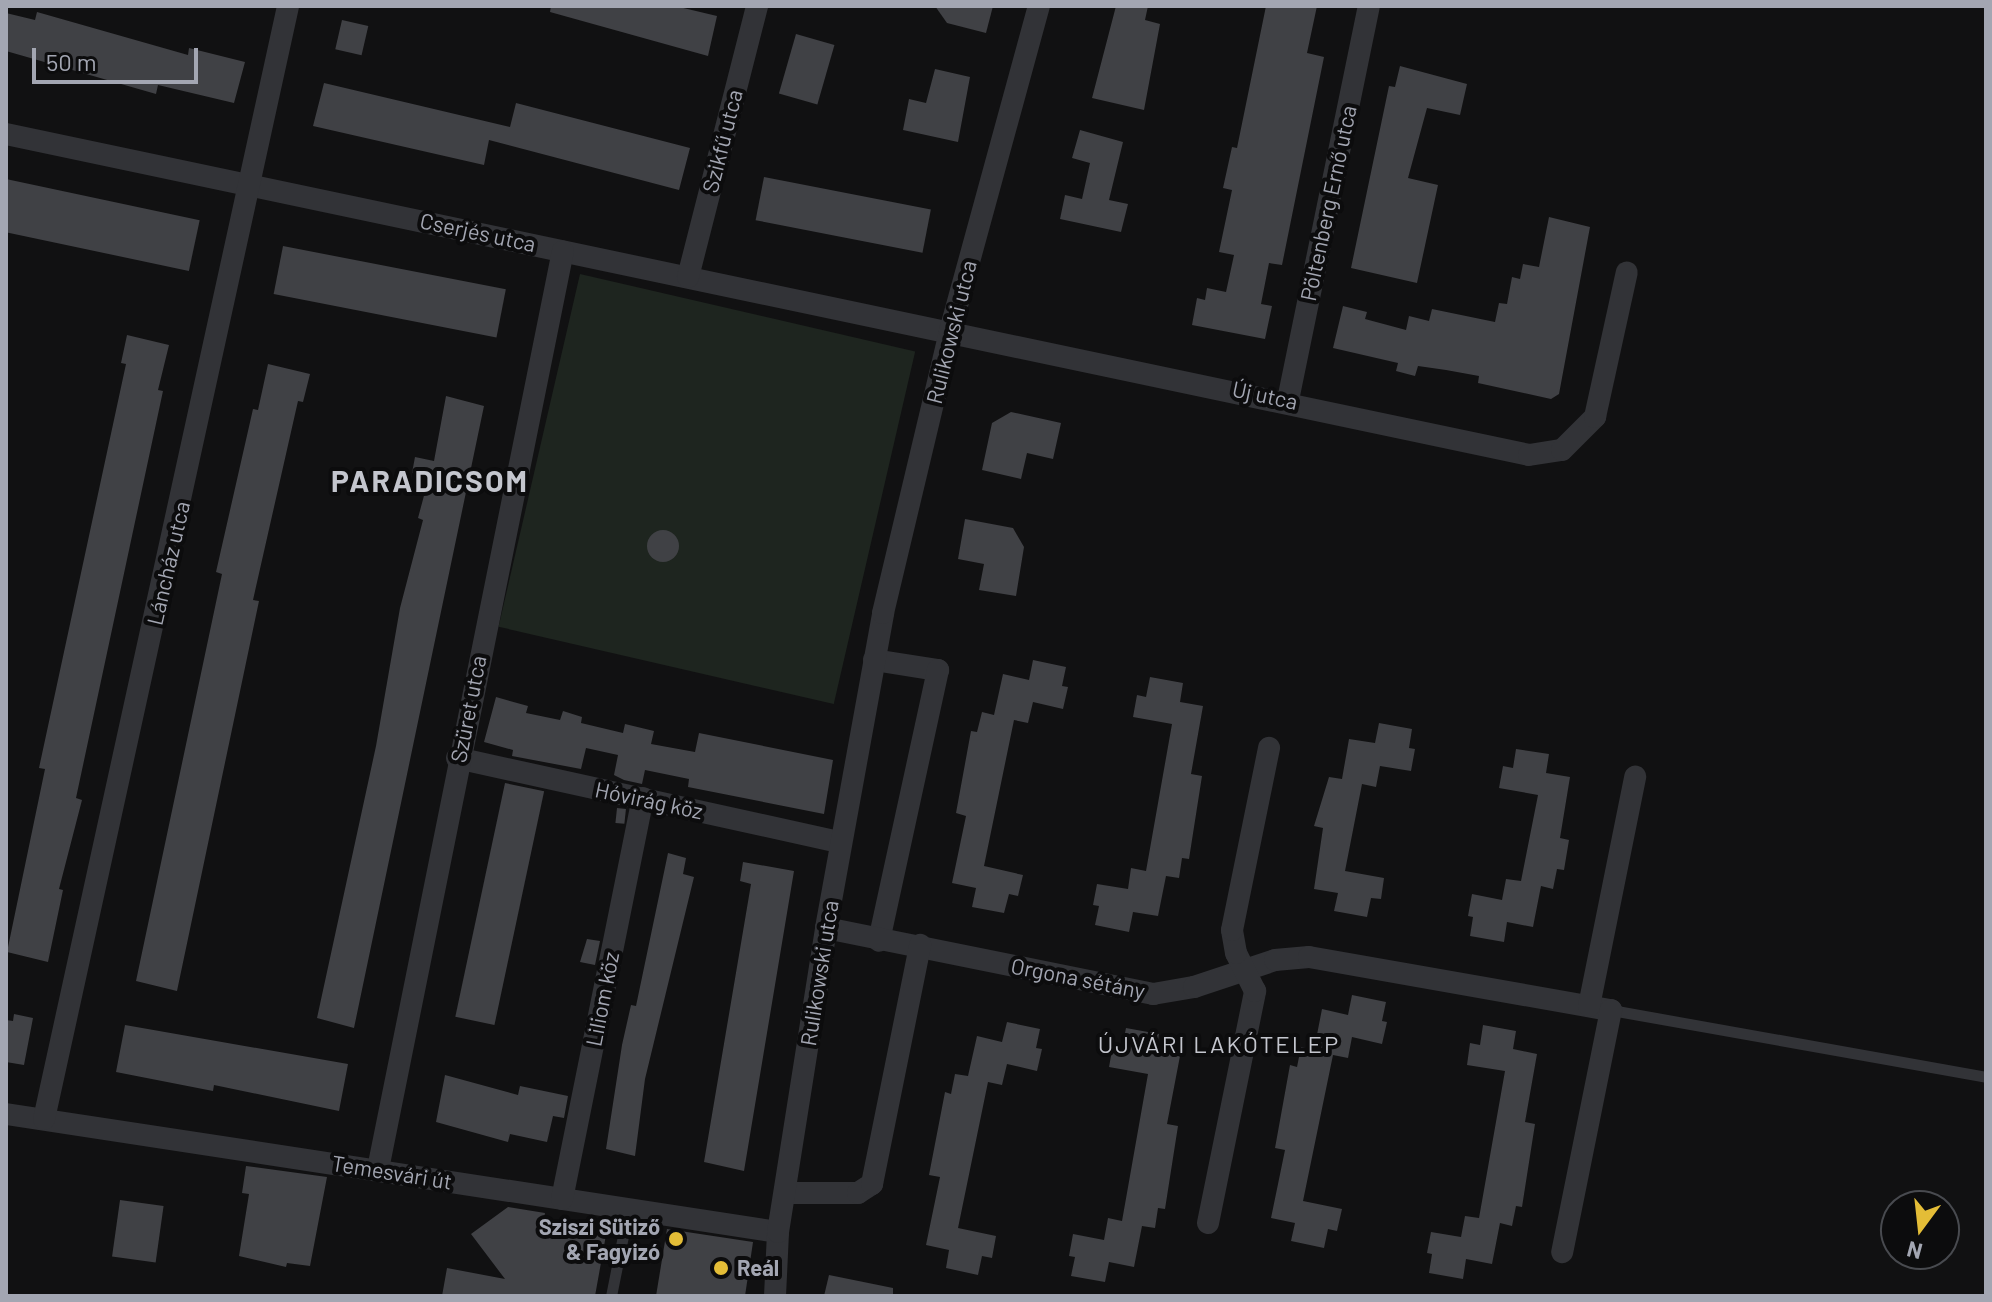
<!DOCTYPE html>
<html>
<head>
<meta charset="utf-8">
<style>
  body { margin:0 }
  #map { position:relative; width:1992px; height:1302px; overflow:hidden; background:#111112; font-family:Barlow,sans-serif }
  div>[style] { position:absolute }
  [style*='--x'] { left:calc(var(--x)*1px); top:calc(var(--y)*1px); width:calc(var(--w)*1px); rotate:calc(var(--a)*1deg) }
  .green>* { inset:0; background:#1e251f; transform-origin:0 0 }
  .building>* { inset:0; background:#404145; transform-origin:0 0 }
  .round { border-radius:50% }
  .lane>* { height:11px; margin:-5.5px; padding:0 5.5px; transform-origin:5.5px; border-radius:5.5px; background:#323337 }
  .street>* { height:22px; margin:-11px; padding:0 11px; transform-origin:11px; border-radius:11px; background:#323337 }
  .dots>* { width:22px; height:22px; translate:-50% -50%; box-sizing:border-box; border:4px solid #0c0c0d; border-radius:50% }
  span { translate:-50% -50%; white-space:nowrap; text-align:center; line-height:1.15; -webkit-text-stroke:8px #0c0c0d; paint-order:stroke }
  .street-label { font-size:22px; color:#a3a6b2 }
  .poi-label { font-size:22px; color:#a3a6b2; font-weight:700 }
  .right { translate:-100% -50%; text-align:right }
  .left { translate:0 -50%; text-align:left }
  .neighbourhood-label { font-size:24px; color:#c4c6ce; letter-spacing:2px }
  .district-label { font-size:30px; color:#c4c6ce; font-weight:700; letter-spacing:2px }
  .frame { position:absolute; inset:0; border:8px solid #a3a6b2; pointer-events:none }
  .north { position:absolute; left:1880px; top:1190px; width:80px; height:80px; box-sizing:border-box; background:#0c0c0d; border:2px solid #484a4f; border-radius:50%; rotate:195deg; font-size:22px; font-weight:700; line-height:32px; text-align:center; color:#a3a6b2 }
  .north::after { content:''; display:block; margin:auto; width:28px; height:36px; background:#e4bd37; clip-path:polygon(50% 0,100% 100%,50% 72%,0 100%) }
  .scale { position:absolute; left:32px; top:48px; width:166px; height:36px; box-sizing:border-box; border:4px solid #a3a6b2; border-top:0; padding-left:10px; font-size:24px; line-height:28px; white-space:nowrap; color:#a3a6b2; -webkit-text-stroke:6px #0c0c0d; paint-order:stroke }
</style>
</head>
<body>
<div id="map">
  <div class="green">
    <div style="left:580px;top:274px;width:344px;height:362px;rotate:13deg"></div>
  </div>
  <div class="building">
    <div style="clip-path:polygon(551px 6px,675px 6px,717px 16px,708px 56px,550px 12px)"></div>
    <div style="clip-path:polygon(935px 6px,993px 6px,986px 33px,947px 23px)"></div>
    <div style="clip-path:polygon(1116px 6px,1148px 6px,1145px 20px,1160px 24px,1144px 110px,1092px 98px)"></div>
    <div style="clip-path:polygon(1266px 6px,1317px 6px,1307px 53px,1324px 57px,1282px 265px,1269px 263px,1261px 304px,1272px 306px,1265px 339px,1192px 325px,1197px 298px,1205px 300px,1207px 288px,1226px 292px,1234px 255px,1219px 252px,1232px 190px,1223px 188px,1232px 147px,1237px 148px)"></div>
    <div style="clip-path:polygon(37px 12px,188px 55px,189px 48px,245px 62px,234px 103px,158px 85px,156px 94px,6px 51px,6px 13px,35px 20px)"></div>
    <div style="left:342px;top:20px;width:27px;height:30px;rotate:13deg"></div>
    <div style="left:796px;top:34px;width:40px;height:62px;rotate:16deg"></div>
    <div style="clip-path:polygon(1400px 66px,1467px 84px,1460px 115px,1427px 108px,1408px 178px,1438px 185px,1417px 283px,1351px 268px,1389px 86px,1395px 87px)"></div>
    <div style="clip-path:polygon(935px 69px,970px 77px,958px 142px,903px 130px,909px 99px,926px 103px)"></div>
    <div style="clip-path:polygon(324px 83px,510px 127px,516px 103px,690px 148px,679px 190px,489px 140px,484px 165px,313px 126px)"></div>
    <div style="clip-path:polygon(1080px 130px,1123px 142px,1109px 200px,1128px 204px,1121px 232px,1060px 219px,1065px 195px,1082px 199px,1090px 163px,1072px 158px)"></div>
    <div style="left:764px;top:177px;width:170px;height:44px;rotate:11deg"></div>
    <div style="left:6px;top:179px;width:198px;height:52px;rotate:12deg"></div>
    <div style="clip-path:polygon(1549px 217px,1590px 227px,1559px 394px,1551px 399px,1478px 383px,1479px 376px,1446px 370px,1418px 366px,1415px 376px,1396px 371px,1398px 363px,1333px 348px,1343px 306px,1367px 312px,1365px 319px,1406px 330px,1409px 316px,1429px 321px,1432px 309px,1495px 322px,1499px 303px,1507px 304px,1512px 277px,1520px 279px,1523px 264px,1539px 267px)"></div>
    <div style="left:283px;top:246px;width:227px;height:49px;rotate:11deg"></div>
    <div style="clip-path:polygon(127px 335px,169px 345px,158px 390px,163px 391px,76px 798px,82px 800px,59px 889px,63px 890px,48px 962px,7px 952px,45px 769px,39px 768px,126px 364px,121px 363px)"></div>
    <div style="clip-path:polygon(268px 364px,310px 374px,303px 402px,298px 401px,253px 600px,259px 601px,177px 991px,136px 981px,222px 574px,216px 572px,253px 409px,258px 410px)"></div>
    <div style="clip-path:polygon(446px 396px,484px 406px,354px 1028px,317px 1018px,376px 746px,400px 608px,423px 520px,418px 518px,429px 477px,412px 473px,415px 457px,434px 461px)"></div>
    <div style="clip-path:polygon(1011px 412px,1061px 423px,1053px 459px,1027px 453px,1021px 479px,982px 470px,992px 423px)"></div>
    <div style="clip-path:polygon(965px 519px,1013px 528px,1024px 547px,1016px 596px,979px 590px,984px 564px,958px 559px)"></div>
    <div class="round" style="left:647px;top:530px;width:32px;height:32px"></div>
    <div style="clip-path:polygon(1033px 660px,1066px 667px,1062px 686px,1068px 687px,1063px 709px,1033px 702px,1028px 723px,1014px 720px,984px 866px,1023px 875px,1018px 896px,1009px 894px,1004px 913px,972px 907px,976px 888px,952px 883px,966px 816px,956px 813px,971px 731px,977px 732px,982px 712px,994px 715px,1003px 674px,1029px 680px)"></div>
    <div style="clip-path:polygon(1150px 677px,1183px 683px,1180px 702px,1203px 706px,1191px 774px,1202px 776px,1189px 859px,1182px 858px,1179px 878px,1166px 876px,1158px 916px,1133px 912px,1129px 932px,1095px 925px,1099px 906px,1093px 905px,1097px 884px,1128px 889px,1131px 868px,1146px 871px,1172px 724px,1133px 717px,1137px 695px,1146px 697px)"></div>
    <div style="clip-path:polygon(496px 697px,528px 706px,526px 713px,560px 720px,563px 711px,582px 717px,581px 723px,623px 733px,625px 724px,654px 731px,651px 744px,695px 752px,699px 733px,833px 760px,824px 814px,688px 787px,689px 779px,645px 770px,642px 784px,624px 780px,614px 775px,618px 755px,586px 748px,581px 769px,512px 756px,513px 750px,484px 742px)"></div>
    <div style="clip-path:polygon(1379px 723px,1412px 729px,1409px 748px,1415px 749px,1411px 771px,1380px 766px,1376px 787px,1362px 784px,1345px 871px,1384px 878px,1381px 899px,1371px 898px,1367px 917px,1334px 911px,1338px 893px,1314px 889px,1323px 828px,1314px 826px,1329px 777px,1342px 779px,1349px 739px,1375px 743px)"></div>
    <div style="clip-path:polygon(1516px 749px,1549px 754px,1546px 773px,1570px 777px,1560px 838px,1569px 840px,1564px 870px,1557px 869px,1553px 889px,1541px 886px,1533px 927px,1507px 922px,1504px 942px,1470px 936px,1473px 917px,1468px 916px,1472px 894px,1502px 900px,1506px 879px,1521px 881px,1538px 795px,1499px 788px,1503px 766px,1513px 768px)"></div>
    <div style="left:505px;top:783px;width:40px;height:239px;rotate:12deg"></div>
    <div style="left:617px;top:808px;width:9px;height:15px;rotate:6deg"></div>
    <div style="clip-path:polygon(668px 853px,686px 858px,683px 874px,694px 877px,645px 1079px,635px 1156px,606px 1149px,622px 1045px,631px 1005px,636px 1006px)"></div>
    <div style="clip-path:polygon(743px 862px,794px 871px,744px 1171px,704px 1162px,751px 884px,740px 881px)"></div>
    <div style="clip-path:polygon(587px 939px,600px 941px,595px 965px,580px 962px)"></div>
    <div style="clip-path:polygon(1352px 995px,1386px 1002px,1382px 1021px,1387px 1022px,1382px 1044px,1352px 1037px,1348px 1058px,1333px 1055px,1303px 1201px,1342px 1209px,1337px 1231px,1328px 1229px,1324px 1248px,1291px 1241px,1295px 1223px,1271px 1218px,1285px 1150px,1275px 1148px,1290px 1065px,1297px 1067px,1301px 1047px,1314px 1050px,1322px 1009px,1348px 1015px)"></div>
    <div style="clip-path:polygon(14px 1014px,33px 1018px,24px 1065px,6px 1062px,6px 1020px,13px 1021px)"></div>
    <div style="clip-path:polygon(1007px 1022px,1040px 1029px,1036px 1048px,1042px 1049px,1037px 1071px,1007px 1064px,1002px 1085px,988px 1082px,958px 1228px,996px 1236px,992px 1258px,982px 1256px,978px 1275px,946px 1268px,949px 1250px,926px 1245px,940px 1177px,929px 1175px,945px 1092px,951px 1094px,955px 1074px,968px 1076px,977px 1036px,1002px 1042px)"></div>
    <div style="clip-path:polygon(125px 1025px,348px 1064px,339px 1111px,214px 1085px,213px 1091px,116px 1072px)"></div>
    <div style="clip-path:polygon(1483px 1025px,1516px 1031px,1513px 1049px,1537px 1054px,1525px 1122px,1535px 1124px,1522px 1207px,1516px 1206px,1512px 1226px,1500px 1223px,1492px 1264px,1466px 1259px,1463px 1279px,1429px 1273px,1432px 1254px,1427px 1253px,1431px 1232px,1461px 1237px,1465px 1216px,1479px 1218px,1505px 1071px,1467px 1065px,1470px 1043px,1480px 1045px)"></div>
    <div style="clip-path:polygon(1126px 1028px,1159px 1034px,1156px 1052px,1180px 1056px,1167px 1124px,1178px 1126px,1165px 1209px,1158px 1208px,1155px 1228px,1142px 1226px,1134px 1267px,1109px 1262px,1105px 1282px,1071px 1276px,1075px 1257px,1069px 1256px,1073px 1234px,1104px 1240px,1108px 1218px,1122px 1221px,1148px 1074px,1109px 1067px,1113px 1045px,1122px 1047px)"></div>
    <div style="clip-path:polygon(445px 1075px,518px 1095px,520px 1086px,568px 1096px,564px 1118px,553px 1116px,547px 1142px,510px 1134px,508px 1142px,436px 1122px)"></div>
    <div style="clip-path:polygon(246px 1166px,327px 1177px,310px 1266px,287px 1263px,286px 1267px,239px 1256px,249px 1194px,242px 1193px)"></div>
    <div style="left:120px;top:1200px;width:44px;height:57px;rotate:8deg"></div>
    <div style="clip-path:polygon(508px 1207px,545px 1213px,542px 1230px,587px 1239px,589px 1232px,606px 1235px,595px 1296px,442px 1296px,447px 1268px,505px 1279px,471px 1234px)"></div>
    <div style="clip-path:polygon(667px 1229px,753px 1242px,745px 1296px,656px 1296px)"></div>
    <div style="clip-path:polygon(829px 1275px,893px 1288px,893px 1296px,824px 1296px)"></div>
  </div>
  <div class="lane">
    <div style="--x:1611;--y:1010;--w:381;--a:10.1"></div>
    <div style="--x:611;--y:1296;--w:87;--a:-78.7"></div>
  </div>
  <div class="street">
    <div style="--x:6;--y:134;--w:1556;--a:11.9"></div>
    <div style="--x:1529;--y:455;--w:33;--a:-9"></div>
    <div style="--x:1562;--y:450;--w:47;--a:-45"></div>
    <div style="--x:1595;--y:417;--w:148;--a:-77.6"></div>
    <div style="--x:688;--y:277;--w:280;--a:-75.7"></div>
    <div style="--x:1288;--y:400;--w:402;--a:-78.4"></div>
    <div style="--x:874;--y:660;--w:65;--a:8.9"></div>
    <div style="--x:938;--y:670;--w:277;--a:102.3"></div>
    <div style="--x:457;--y:758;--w:392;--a:12.4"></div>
    <div style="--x:826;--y:928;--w:334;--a:11.4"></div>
    <div style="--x:1153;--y:994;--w:42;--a:-9.7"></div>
    <div style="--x:1194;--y:987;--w:85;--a:-18.4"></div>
    <div style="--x:1275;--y:960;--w:34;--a:-5"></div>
    <div style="--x:1309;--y:957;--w:307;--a:10"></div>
    <div style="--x:1611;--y:1010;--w:247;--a:101.4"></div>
    <div style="--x:1589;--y:1006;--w:234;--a:-78.6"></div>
    <div style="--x:6;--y:1114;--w:781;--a:8.69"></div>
    <div style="--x:44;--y:1119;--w:1139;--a:-77.63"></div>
    <div style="--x:378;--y:1169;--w:936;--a:-78.61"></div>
    <div style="--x:785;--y:1193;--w:73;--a:0"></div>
    <div style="--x:858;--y:1193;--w:17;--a:-33"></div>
    <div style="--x:872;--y:1184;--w:244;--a:-78.6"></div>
    <div style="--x:562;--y:1199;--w:409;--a:-78.6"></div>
    <div style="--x:1208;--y:1223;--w:237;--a:-78.5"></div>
    <div style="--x:1255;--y:991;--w:42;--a:-116.6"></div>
    <div style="--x:1236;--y:953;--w:23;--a:-100"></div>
    <div style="--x:1232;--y:930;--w:186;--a:-78.5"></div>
    <div style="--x:775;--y:1296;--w:64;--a:-87.3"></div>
    <div style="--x:778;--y:1232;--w:308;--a:-81"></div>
    <div style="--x:826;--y:928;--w:320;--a:-79.7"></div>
    <div style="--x:883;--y:613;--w:290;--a:-76.6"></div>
    <div style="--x:950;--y:331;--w:337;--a:-74.7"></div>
  </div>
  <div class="dots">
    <div style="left:676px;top:1239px;background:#e4bd37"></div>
    <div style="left:721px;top:1268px;background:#e4bd37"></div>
  </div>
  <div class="street-label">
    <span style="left:722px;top:141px;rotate:-76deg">Szikfű utca</span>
    <span style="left:1328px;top:203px;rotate:-78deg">Pöltenberg Ernő utca</span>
    <span style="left:478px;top:232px;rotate:12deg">Cserjés utca</span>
    <span style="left:951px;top:332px;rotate:-76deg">Rulikowski utca</span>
    <span style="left:1265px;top:395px;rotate:12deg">Új utca</span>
    <span style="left:168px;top:563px;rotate:-77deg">Láncház utca</span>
    <span style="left:468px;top:709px;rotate:-79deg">Szüret utca</span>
    <span style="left:649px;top:800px;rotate:12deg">Hóvirág köz</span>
    <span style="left:819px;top:973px;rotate:-81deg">Rulikowski utca</span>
    <span style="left:1078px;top:978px;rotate:11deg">Orgona sétány</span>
    <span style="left:602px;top:999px;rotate:-79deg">Liliom köz</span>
    <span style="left:392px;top:1172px;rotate:9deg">Temesvári út</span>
  </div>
  <div class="poi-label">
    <span class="right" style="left:660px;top:1239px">Sziszi Sütiző<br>&amp; Fagyizó</span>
    <span class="left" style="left:737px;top:1268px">Reál</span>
  </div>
  <div class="neighbourhood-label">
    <span style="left:1219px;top:1044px">ÚJVÁRI LAKÓTELEP</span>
  </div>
  <div class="district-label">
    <span style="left:430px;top:480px">PARADICSOM</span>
  </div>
  <div class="frame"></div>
  <div class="north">N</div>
  <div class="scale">50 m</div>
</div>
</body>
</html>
